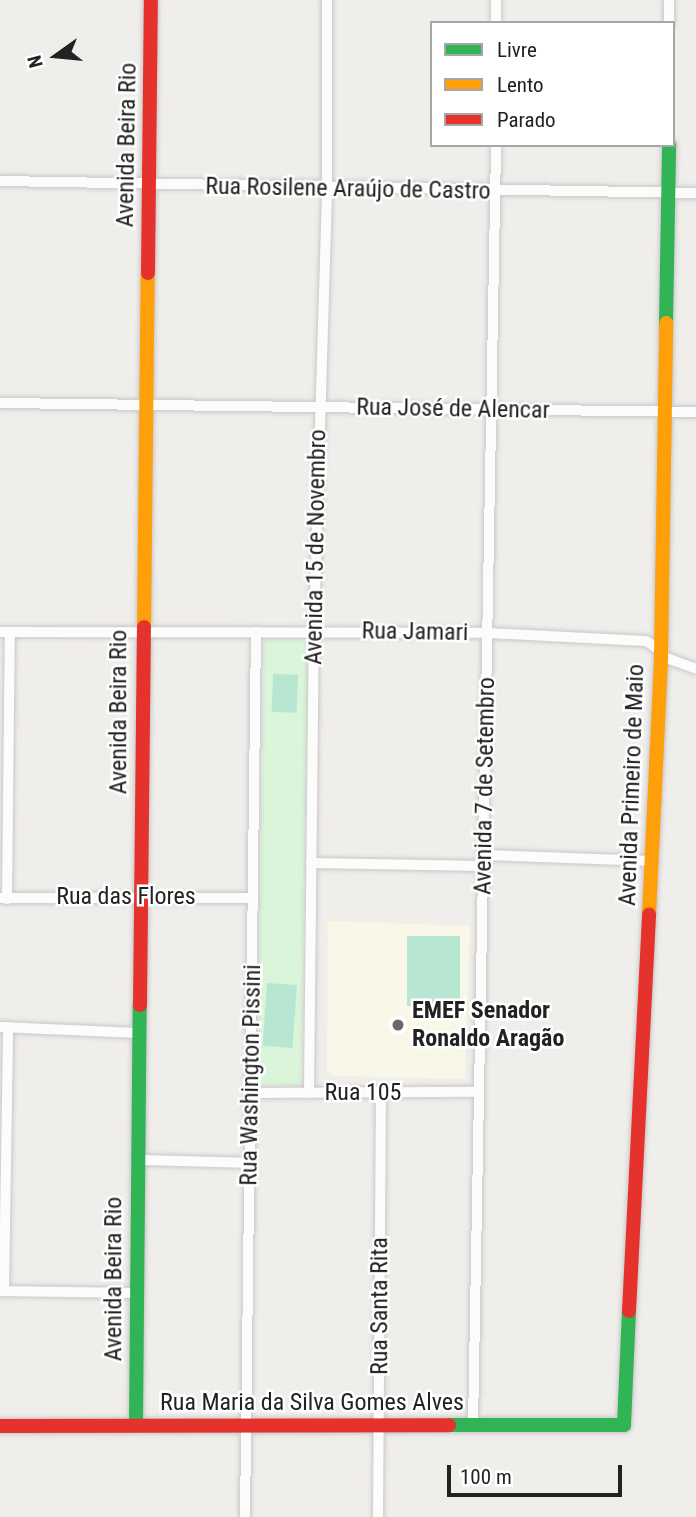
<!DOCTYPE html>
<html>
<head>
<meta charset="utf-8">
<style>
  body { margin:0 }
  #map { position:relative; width:696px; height:1517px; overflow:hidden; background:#f0eeeb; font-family:"Roboto Condensed",sans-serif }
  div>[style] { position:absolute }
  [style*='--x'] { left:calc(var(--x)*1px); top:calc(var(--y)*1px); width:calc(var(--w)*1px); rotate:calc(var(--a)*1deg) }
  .education>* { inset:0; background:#f8f7e8 }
  .park>* { inset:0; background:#daf5da; transform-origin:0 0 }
  .pitch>* { inset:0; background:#b7e6d2; transform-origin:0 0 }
  .roads { filter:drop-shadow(0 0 2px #c9c8c7) drop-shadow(0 0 2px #c9c8c7) }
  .street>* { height:10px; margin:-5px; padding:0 5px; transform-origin:5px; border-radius:5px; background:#fdfcfc }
  .fast>* { height:14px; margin:-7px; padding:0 7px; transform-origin:7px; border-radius:7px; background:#30b455 }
  .slow>* { height:14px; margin:-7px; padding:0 7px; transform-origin:7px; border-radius:7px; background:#ff9f0a }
  .jam>* { height:14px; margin:-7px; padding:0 7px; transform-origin:7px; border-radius:7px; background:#e5322d }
  .dots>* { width:19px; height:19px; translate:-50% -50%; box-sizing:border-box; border:4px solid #fff; border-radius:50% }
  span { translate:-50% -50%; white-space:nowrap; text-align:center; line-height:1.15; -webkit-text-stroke:5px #fff; paint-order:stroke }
  .street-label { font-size:24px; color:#222 }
  .poi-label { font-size:24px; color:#222; font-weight:700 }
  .left { translate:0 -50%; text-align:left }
  .legend { position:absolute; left:430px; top:21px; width:245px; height:126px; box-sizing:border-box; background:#fff; border:2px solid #a7a7a7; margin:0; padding:9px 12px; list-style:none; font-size:21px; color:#222 }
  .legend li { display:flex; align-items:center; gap:14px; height:35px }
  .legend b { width:35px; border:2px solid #a7a7a7 }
  .north { position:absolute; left:21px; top:21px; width:70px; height:70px; -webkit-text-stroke:5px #fff; paint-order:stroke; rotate:255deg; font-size:19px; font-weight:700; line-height:28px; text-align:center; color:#222 }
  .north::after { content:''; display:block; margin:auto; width:24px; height:32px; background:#222; clip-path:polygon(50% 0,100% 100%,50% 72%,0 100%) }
  .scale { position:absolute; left:447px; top:1465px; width:175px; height:32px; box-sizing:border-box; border:4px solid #222; border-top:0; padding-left:9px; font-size:21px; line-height:24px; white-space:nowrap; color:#222; -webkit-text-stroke:5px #fff; paint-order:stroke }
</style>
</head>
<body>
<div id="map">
  <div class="education">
    <div style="clip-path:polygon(328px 921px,470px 926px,465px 1079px,334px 1076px,327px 1071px)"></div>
  </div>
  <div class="park">
    <div style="left:309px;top:639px;width:447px;height:45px;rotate:91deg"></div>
  </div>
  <div class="pitch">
    <div style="left:273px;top:674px;width:25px;height:38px;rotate:2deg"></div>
    <div style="left:460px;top:936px;width:70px;height:53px;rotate:90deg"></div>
    <div style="left:267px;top:983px;width:30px;height:63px;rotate:4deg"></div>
  </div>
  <div class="roads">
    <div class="street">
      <div style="--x:496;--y:0;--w:23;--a:90"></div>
      <div style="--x:669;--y:23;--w:23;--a:-90"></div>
      <div style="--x:0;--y:181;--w:696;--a:0.99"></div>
      <div style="--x:0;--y:403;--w:696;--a:0.74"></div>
      <div style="--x:0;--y:632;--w:488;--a:0.1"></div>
      <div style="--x:488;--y:633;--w:158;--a:2.9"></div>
      <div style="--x:646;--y:641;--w:17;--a:33"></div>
      <div style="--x:661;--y:656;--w:37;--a:20"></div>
      <div style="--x:485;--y:855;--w:167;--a:2.1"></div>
      <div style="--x:311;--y:863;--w:174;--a:1"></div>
      <div style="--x:1;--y:898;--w:252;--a:0"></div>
      <div style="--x:7;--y:899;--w:266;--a:-89.4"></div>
      <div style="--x:0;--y:1027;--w:138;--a:2.5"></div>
      <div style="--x:251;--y:1093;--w:225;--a:-0.3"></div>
      <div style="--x:309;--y:1093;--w:463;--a:-89.4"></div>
      <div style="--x:314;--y:630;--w:442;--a:-88.3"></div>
      <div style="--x:327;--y:188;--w:188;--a:-90"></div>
      <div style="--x:137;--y:1160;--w:112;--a:1.5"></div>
      <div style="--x:0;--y:1291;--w:136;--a:0.8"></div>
      <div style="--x:4;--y:1291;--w:264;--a:-89.1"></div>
      <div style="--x:473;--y:1426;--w:1281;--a:-88.97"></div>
      <div style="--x:245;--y:1517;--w:885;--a:-89.29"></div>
      <div style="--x:378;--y:1517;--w:423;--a:-89.6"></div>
    </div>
    <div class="fast">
      <div style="--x:666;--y:323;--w:178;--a:-89"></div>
      <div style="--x:136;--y:1424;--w:419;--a:-89.5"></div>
      <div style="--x:449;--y:1425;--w:175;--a:0"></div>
      <div style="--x:624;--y:1425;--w:114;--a:-87.5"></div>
    </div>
    <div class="slow">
      <div style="--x:144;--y:627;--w:354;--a:-89.4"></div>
      <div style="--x:649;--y:915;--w:259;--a:-87.3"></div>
      <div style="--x:661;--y:656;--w:333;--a:-89.1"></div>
    </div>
    <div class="jam">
      <div style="--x:148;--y:273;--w:273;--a:-89.4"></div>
      <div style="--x:140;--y:1005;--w:378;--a:-89.4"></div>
      <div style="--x:629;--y:1311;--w:397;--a:-87.1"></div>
      <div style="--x:0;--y:1426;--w:449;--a:-0.1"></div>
    </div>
  </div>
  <div class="dots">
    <div style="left:398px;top:1025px;background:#6a6968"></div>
  </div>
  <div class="street-label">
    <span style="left:127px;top:145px;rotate:-89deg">Avenida Beira Rio</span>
    <span style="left:348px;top:189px;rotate:1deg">Rua Rosilene Araújo de Castro</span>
    <span style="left:453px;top:409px;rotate:1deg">Rua José de Alencar</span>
    <span style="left:316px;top:547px;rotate:-89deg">Avenida 15 de Novembro</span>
    <span style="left:415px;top:632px;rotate:1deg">Rua Jamari</span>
    <span style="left:119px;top:712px;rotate:-90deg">Avenida Beira Rio</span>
    <span style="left:632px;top:785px;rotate:-88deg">Avenida Primeiro de Maio</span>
    <span style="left:485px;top:786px;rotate:-89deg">Avenida 7 de Setembro</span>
    <span style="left:126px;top:897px">Rua das Flores</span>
    <span style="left:251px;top:1075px;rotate:-89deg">Rua Washington Pissini</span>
    <span style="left:363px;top:1093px">Rua 105</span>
    <span style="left:114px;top:1279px;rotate:-90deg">Avenida Beira Rio</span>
    <span style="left:380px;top:1306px;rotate:-90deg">Rua Santa Rita</span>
    <span style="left:312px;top:1403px">Rua Maria da Silva Gomes Alves</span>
  </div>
  <div class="poi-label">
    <span class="left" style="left:412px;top:1025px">EMEF Senador<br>Ronaldo Aragão</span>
  </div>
  <ul class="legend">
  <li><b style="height:9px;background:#30b455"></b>Livre</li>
  <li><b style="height:9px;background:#ff9f0a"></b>Lento</li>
  <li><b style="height:9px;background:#e5322d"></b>Parado</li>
  </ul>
  <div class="north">N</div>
  <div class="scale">100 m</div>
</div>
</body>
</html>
